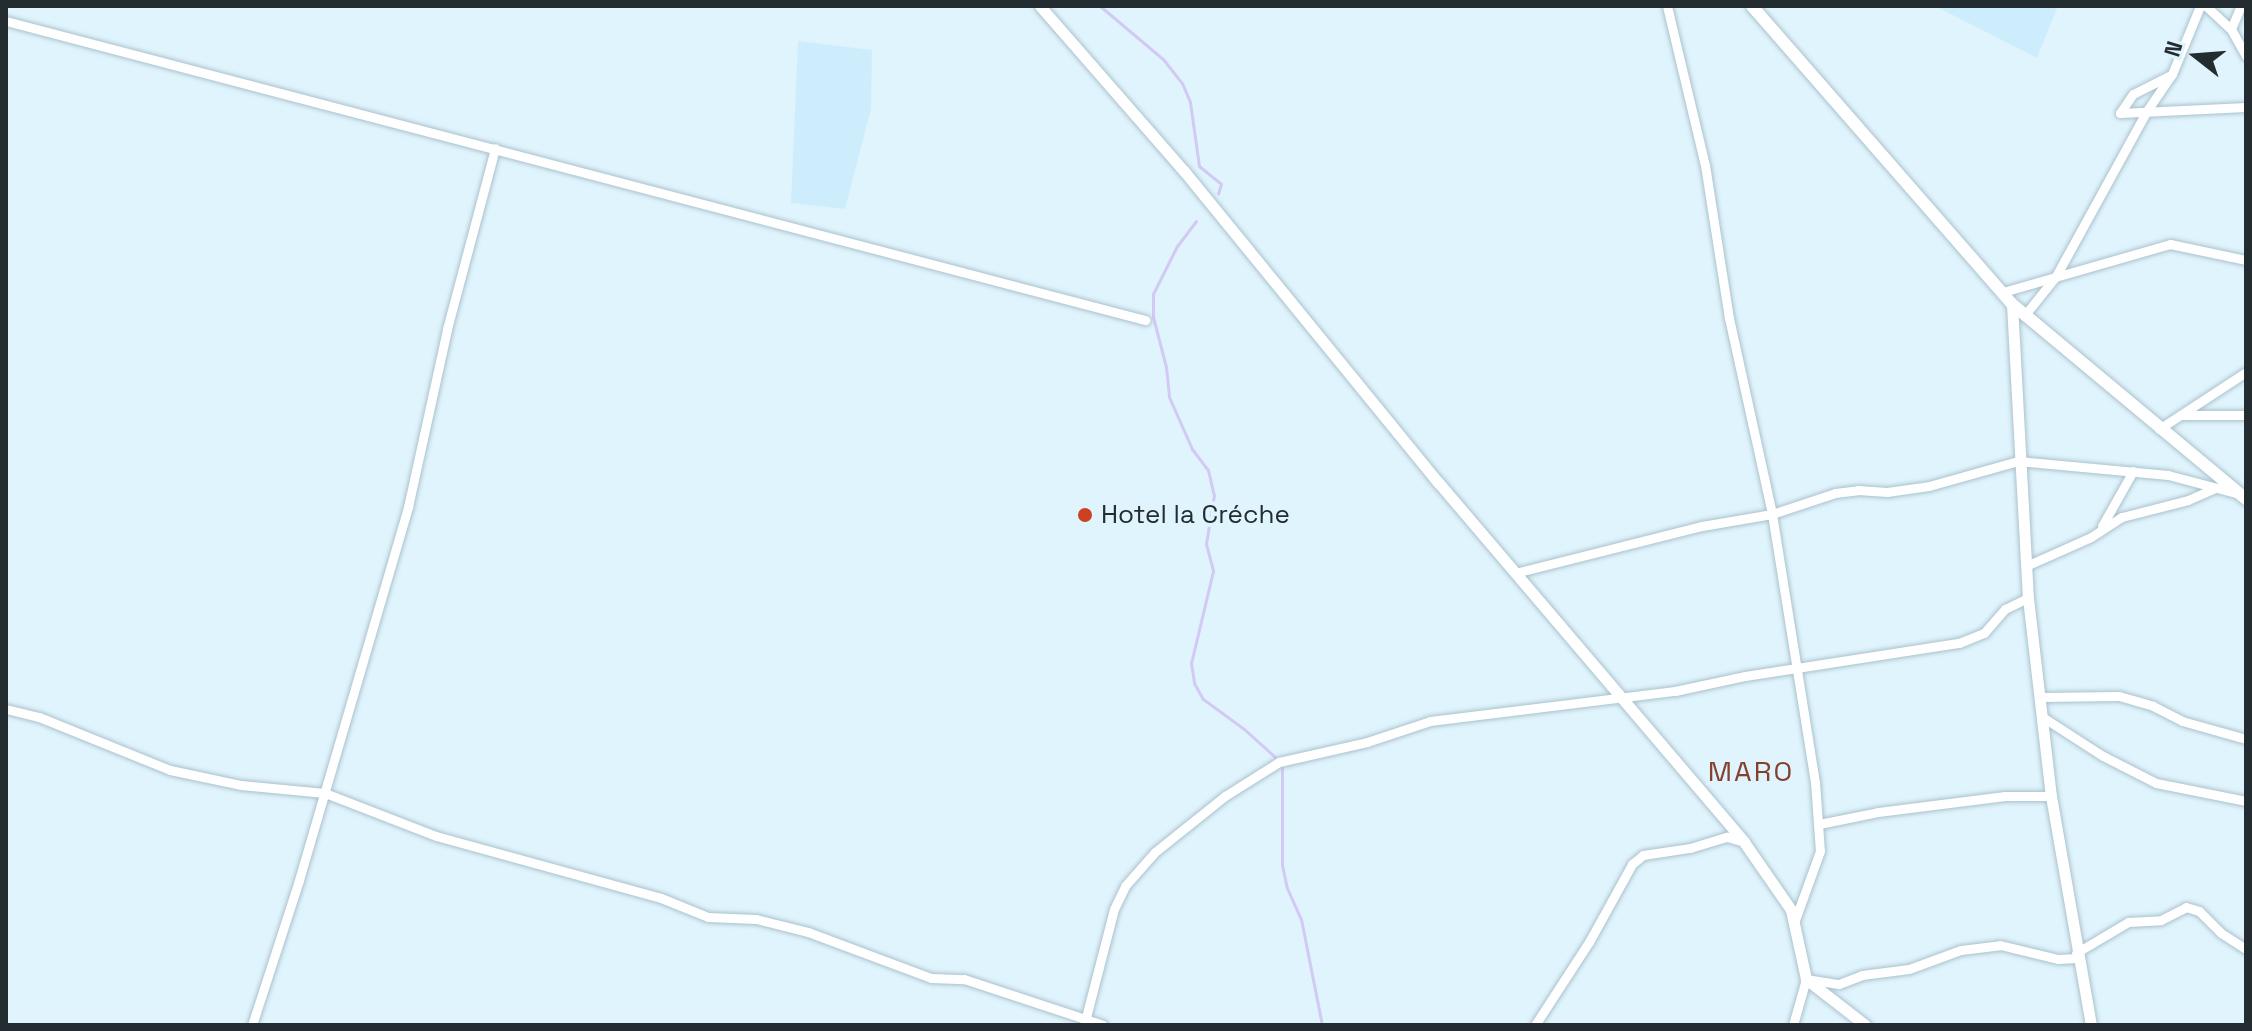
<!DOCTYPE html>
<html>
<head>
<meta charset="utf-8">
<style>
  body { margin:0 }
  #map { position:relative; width:2252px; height:1031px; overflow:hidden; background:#e0f4fd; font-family:"Space Grotesk",sans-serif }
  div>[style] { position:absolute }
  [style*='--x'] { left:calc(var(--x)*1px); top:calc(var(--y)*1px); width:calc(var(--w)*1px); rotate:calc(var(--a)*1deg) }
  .built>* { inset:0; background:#cdedfd }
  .stream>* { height:3px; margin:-1.5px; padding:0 1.5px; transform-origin:1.5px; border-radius:1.5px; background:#d2c9f4 }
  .roads { filter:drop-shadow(0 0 2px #aac2cd) drop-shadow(0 0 2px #aac2cd) }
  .minor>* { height:9px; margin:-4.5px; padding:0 4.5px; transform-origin:4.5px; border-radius:4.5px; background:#fff }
  .tertiary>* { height:11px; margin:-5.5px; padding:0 5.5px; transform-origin:5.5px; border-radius:5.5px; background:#fff }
  .secondary>* { height:12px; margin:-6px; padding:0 6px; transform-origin:6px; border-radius:6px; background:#fff }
  .dots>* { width:22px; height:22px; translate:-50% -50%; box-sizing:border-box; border:4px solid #e0f4fd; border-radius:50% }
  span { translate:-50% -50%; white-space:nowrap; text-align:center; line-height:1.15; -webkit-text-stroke:8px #e0f4fd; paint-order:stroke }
  .poi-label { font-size:26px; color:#232c31 }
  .left { translate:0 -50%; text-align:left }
  .neighbourhood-label { font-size:28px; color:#864030; letter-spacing:2px }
  .frame { position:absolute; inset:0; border:8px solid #232c31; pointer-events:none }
  .north { position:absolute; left:2156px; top:16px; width:80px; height:80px; -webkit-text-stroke:6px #e0f4fd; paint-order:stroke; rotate:287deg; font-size:22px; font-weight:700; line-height:32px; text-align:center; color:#232c31 }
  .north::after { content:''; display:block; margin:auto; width:28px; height:36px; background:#232c31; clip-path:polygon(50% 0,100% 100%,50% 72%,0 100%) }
</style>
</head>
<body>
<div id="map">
  <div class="built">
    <div style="clip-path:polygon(1935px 6px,2058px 6px,2037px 58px)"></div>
    <div style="clip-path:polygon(798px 41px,872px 50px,871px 109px,845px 209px,791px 203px)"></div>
  </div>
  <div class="stream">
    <div style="--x:1100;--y:6;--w:82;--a:40.1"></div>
    <div style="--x:1163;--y:59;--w:31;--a:52"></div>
    <div style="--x:1182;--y:83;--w:21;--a:67"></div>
    <div style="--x:1190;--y:102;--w:65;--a:82"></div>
    <div style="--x:1199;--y:166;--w:28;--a:39"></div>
    <div style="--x:1221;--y:184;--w:10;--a:107"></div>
    <div style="--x:1196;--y:221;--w:31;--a:127"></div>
    <div style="--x:1177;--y:246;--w:54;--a:116.6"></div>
    <div style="--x:1153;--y:294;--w:23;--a:90"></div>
    <div style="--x:1153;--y:317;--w:52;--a:75.4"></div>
    <div style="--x:1166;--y:367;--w:30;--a:84"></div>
    <div style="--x:1169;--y:397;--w:57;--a:66.1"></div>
    <div style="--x:1192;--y:449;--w:26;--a:53"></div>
    <div style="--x:1208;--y:470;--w:26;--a:77"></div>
    <div style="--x:1214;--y:495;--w:50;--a:99.3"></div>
    <div style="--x:1206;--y:544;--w:28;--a:75"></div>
    <div style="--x:1213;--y:571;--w:95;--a:103.4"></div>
    <div style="--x:1191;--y:663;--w:20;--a:81"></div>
    <div style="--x:1194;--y:683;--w:18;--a:61"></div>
    <div style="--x:1203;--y:699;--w:51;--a:36.2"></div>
    <div style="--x:1244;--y:729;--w:42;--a:42.1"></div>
    <div style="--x:1282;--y:768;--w:97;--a:90"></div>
    <div style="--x:1282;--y:865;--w:24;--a:78"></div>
    <div style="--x:1287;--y:888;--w:34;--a:66"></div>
    <div style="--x:1301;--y:919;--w:108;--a:78.8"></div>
  </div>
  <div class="roads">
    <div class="minor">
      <div style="--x:1667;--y:6;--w:163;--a:76.6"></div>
      <div style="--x:1705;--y:165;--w:155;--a:81.1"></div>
      <div style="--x:1729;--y:318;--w:201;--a:77.6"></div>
      <div style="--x:1772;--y:514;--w:271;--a:80.9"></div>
      <div style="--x:1815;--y:782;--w:69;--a:85.9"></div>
      <div style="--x:1820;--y:851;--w:73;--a:109.9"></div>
      <div style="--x:2206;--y:6;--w:34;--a:43"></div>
      <div style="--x:2231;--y:29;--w:31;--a:61"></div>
      <div style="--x:6;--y:21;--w:1178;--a:14.71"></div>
      <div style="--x:2231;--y:29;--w:25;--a:-67"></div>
      <div style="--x:2120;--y:113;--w:126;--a:-2.7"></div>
      <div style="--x:2120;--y:113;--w:23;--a:-56"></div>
      <div style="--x:2133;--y:94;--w:40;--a:-26.6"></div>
      <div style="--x:2003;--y:292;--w:174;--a:-16"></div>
      <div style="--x:2170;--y:244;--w:78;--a:11.9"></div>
      <div style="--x:2024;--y:316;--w:51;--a:-51.3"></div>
      <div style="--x:2056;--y:276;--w:187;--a:-61.2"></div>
      <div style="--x:2146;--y:112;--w:46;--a:-55.6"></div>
      <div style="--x:2172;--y:74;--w:74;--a:-67.6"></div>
      <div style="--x:2181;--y:415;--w:65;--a:0"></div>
      <div style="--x:2159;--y:429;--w:104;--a:-33.2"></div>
      <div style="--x:2102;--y:526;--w:63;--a:-60.6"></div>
      <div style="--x:2026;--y:566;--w:71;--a:-24"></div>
      <div style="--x:2091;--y:537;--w:37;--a:-33"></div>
      <div style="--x:2122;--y:517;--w:68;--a:-14.4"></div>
      <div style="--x:2188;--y:500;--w:30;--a:-24"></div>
      <div style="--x:1515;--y:573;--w:193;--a:-14.1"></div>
      <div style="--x:1702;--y:526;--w:71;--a:-9.7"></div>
      <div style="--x:1772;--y:514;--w:66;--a:-18.4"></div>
      <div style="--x:1835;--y:493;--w:23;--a:-7"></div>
      <div style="--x:1858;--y:490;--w:29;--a:4"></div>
      <div style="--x:1887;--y:492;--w:42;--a:-8.1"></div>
      <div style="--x:1929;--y:486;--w:92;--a:-15.7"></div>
      <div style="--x:2018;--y:461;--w:151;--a:5.3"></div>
      <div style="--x:2168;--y:475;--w:70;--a:14.8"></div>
      <div style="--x:2040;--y:697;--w:79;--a:-0.7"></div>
      <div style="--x:2119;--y:696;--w:35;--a:16"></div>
      <div style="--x:2153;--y:706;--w:33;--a:27"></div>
      <div style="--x:2182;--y:721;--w:66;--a:15.7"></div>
      <div style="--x:6;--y:709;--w:34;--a:14"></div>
      <div style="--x:39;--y:717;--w:141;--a:22"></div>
      <div style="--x:170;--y:770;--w:73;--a:11.9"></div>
      <div style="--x:241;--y:785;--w:84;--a:5.4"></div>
      <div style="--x:325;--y:793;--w:119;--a:21.2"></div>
      <div style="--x:436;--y:836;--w:233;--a:15.4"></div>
      <div style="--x:661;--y:898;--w:51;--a:22"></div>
      <div style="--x:708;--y:917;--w:48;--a:2.4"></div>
      <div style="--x:756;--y:919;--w:54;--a:14"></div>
      <div style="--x:808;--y:932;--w:131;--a:20.5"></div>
      <div style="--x:931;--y:978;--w:33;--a:2"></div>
      <div style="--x:964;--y:979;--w:146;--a:18.3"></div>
      <div style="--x:2044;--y:718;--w:70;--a:32.8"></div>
      <div style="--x:2103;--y:756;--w:59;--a:27"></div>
      <div style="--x:2156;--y:783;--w:92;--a:11.3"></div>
      <div style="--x:1819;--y:824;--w:60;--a:-11.5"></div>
      <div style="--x:1878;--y:812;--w:128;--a:-7.2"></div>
      <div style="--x:2005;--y:796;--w:46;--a:0"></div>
      <div style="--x:2076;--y:953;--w:61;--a:-30.8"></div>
      <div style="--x:2128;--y:922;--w:33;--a:-3"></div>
      <div style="--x:2161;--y:920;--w:28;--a:-27"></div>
      <div style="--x:2186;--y:907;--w:14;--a:17"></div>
      <div style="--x:2199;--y:911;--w:31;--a:45"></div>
      <div style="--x:2221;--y:933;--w:30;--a:33"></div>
      <div style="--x:252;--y:1025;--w:152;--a:-72"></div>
      <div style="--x:299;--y:880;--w:389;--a:-73.7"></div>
      <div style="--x:408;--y:507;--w:182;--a:-77.6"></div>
      <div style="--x:447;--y:329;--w:187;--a:-75.1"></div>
      <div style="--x:1084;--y:1025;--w:120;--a:-75.5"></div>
      <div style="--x:1114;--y:909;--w:25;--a:-64"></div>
      <div style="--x:1125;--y:886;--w:45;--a:-48.6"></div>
      <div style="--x:1155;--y:852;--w:90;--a:-38.7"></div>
      <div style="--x:1225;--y:796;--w:64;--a:-32.2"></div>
      <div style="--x:1279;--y:762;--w:90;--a:-12.8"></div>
      <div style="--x:1367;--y:742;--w:66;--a:-18.4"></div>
      <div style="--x:1430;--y:721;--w:247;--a:-7"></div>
      <div style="--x:1675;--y:691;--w:72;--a:-12.1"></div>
      <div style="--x:1745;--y:676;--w:217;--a:-8.8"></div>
      <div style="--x:1959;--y:643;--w:27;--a:-22"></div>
      <div style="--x:1984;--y:633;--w:32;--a:-49"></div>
      <div style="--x:2005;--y:609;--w:25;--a:-26"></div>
      <div style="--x:1535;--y:1025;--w:99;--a:-57"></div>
      <div style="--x:1589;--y:942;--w:89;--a:-61.1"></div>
      <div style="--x:1632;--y:864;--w:14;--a:-39"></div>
      <div style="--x:1643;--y:855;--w:48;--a:-8.5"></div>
      <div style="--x:1690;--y:848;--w:39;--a:-17"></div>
      <div style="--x:1727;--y:837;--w:18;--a:16"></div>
      <div style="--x:1793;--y:1025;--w:48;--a:-74.2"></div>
      <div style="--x:1806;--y:979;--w:33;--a:9"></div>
      <div style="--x:1839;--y:984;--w:25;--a:-21"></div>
      <div style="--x:1862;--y:975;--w:47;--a:-7.3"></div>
      <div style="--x:1909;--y:969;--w:55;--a:-20.1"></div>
      <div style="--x:1961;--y:950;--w:39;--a:-7"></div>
      <div style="--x:2000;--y:945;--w:60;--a:13.6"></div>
      <div style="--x:2058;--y:959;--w:19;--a:-3"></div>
    </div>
    <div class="tertiary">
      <div style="--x:1040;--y:6;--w:219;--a:48.9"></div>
      <div style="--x:1184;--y:171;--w:402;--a:50.8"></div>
      <div style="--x:1438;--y:482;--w:472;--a:49.6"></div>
      <div style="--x:1744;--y:842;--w:83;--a:55.3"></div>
      <div style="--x:1791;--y:910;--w:71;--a:77.7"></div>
      <div style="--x:1806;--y:979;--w:75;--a:37.9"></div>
      <div style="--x:2012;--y:304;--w:294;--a:86.9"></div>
      <div style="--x:2028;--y:598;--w:199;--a:83.4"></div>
      <div style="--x:2051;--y:796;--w:232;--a:80.1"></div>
    </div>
    <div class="secondary">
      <div style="--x:1752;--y:6;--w:395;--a:48.9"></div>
      <div style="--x:2012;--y:304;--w:305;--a:39.8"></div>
    </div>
  </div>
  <div class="dots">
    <div style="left:1085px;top:515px;background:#cb4122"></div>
  </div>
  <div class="poi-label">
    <span class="left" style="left:1101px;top:515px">Hotel la Créche</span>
  </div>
  <div class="neighbourhood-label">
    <span style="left:1751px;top:771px">MARO</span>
  </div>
  <div class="frame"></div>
  <div class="north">N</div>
</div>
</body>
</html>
